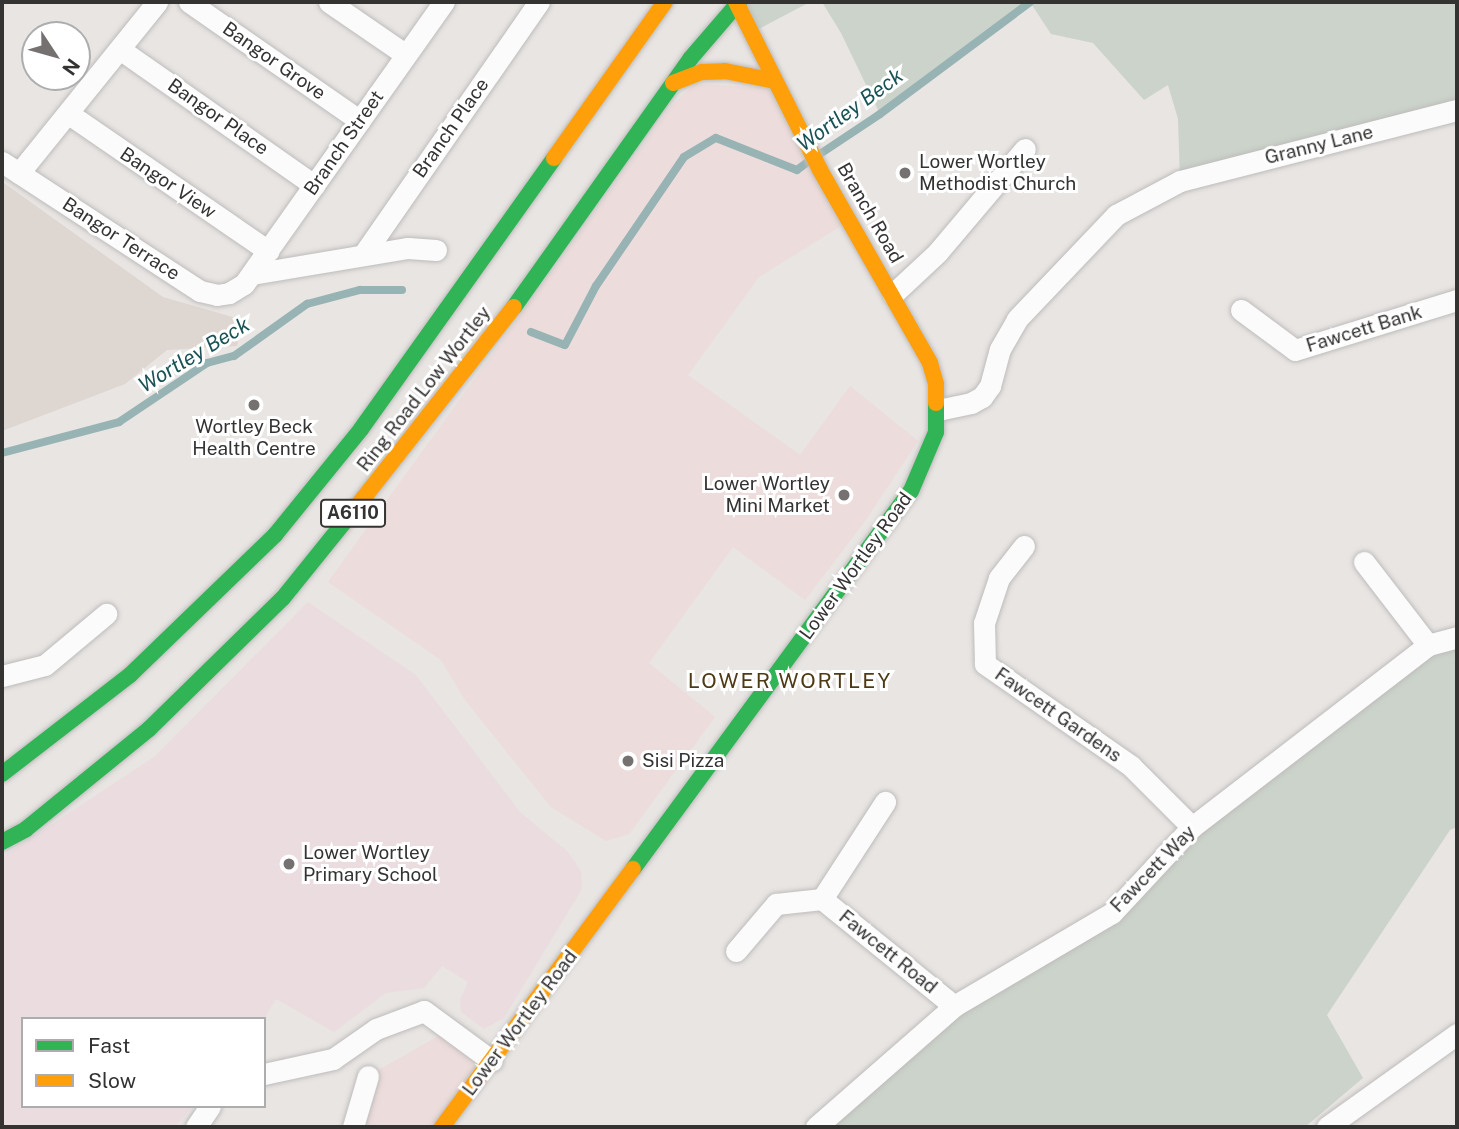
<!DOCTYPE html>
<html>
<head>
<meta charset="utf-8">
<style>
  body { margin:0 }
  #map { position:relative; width:1459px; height:1129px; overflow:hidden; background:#e8e5e3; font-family:"Public Sans",sans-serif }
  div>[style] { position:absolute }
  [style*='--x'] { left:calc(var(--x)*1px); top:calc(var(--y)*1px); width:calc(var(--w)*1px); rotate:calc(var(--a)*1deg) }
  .commercial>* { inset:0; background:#ecdcdb }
  .built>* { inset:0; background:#ded6d0 }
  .education>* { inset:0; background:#ebdce0 }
  .green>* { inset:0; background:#cbd3ca }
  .stream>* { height:8px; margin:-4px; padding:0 4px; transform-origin:4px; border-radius:4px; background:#98b3b3 }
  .roads { filter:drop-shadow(0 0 2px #bebcbb) drop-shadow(0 0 2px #bebcbb) }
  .street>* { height:21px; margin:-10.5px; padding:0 10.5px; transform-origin:10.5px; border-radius:10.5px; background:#fcfbfb }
  .fast>* { height:16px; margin:-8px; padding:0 8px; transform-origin:8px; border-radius:8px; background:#30b455 }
  .slow>* { height:16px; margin:-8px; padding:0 8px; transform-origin:8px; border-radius:8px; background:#ff9f0a }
  .dots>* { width:19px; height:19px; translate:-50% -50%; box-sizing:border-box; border:4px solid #fff; border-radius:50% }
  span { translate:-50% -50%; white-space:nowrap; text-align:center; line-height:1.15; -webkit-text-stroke:6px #fff; paint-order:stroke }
  .shield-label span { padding:2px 5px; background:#fff; border:2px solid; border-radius:5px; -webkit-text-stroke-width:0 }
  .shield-label { font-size:18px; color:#353332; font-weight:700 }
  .street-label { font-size:19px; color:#353332 }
  .poi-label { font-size:19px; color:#353332 }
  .left { translate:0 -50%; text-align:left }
  .right { translate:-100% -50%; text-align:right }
  .water-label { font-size:21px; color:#195255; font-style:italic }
  .neighbourhood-label { font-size:21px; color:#4e3b15; letter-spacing:2px }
  .frame { position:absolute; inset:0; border:4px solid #353332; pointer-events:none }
  .legend { position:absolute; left:21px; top:1017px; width:245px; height:91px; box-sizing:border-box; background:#fff; border:2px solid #aeadad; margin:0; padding:9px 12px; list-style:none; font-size:21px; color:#353332 }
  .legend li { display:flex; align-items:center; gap:14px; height:35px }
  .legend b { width:35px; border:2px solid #aeadad }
  .north { position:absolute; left:21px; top:21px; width:70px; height:70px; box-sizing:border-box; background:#fff; border:2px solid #aeadad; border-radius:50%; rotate:126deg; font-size:19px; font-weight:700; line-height:28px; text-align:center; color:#353332 }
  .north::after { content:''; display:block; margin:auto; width:24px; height:32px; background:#747170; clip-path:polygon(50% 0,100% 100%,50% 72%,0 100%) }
</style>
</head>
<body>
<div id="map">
  <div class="commercial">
    <div style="clip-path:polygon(695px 84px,768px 88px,841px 226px,759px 277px,688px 375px,800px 455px,850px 386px,918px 441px,863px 524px,805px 600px,733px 547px,649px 663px,715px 717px,629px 834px,606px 841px,551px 807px,465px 700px,441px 660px,328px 582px,672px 105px)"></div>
    <div style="clip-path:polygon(451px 1029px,492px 1061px,442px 1127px,353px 1127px,368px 1076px)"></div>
  </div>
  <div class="built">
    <div style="clip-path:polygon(4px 183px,163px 297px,243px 320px,237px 346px,167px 350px,125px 384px,2px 431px,2px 185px)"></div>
  </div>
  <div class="education">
    <div style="clip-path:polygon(308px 602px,416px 675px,520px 812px,567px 851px,581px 871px,582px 889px,504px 1018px,484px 1029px,461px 1012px,460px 1000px,468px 982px,442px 966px,424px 988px,386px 993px,334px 1032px,276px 999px,264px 1019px,23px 1019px,23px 1106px,193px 1106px,175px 1127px,2px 1127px,2px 857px,154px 757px)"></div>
  </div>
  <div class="green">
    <div style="clip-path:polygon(739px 2px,810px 2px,751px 33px)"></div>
    <div style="clip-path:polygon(822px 2px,1457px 2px,1457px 110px,1180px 181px,1178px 119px,1168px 85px,1144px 100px,1093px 43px,1051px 34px,1030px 2px,880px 114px,841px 33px)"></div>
    <div style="clip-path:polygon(1457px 637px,1457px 827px,1450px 830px,1327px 1015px,1363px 1078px,1305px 1127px,816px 1127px,954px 1006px,1112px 913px,1192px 827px)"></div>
  </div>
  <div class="stream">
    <div style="--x:820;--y:154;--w:72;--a:-33.7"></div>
    <div style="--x:880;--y:114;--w:187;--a:-36.7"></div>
    <div style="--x:531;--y:332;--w:36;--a:21"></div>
    <div style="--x:565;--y:345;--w:67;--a:-62.3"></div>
    <div style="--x:596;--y:286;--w:156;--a:-55.7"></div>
    <div style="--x:684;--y:157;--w:37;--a:-31"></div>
    <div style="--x:716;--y:138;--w:87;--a:21.6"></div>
    <div style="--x:797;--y:170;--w:15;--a:-37"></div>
    <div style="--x:2;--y:453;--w:121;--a:-14.8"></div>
    <div style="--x:119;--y:422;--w:106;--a:-33.8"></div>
    <div style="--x:207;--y:363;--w:28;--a:-15"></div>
    <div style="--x:234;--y:356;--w:90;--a:-35.5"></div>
    <div style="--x:307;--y:304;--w:55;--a:-14.8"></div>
    <div style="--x:360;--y:290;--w:42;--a:0"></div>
  </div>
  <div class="roads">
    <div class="street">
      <div style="--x:189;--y:2;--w:208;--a:34.8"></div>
      <div style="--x:329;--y:2;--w:93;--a:34.5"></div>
      <div style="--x:121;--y:50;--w:236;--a:35"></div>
      <div style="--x:69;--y:114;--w:242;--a:34.5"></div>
      <div style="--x:2;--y:162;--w:236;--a:33.1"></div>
      <div style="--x:200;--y:291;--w:17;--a:13"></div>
      <div style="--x:217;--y:295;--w:12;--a:-9"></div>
      <div style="--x:229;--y:293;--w:17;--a:-31"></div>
      <div style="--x:244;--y:284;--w:346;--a:-54.7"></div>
      <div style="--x:19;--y:173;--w:220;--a:-51.1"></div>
      <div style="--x:363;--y:255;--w:308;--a:-55.2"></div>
      <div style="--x:252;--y:274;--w:158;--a:-9.5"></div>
      <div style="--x:408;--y:248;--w:28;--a:4"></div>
      <div style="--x:893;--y:294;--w:60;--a:-43"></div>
      <div style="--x:937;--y:253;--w:136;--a:-49.8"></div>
      <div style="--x:1241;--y:310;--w:67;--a:36.5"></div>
      <div style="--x:1295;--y:350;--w:170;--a:-17.2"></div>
      <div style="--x:938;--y:410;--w:34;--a:-12"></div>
      <div style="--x:971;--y:403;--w:13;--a:-29"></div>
      <div style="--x:982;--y:397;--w:14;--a:-54"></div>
      <div style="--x:990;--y:386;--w:38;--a:-75"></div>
      <div style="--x:1000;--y:349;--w:34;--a:-60"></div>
      <div style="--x:1017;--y:319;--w:144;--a:-46.4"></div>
      <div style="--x:1116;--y:215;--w:72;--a:-28"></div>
      <div style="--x:1180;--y:181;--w:286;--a:-14.4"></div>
      <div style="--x:1024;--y:546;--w:41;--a:128"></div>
      <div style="--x:999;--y:578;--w:47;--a:108.4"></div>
      <div style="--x:984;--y:623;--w:41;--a:88.6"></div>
      <div style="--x:985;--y:664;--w:178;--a:34.9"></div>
      <div style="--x:1131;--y:766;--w:86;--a:45"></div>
      <div style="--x:1364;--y:562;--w:105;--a:52.4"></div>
      <div style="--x:2;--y:676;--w:44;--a:-14.3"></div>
      <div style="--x:45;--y:665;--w:80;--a:-39.9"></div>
      <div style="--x:822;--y:899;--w:116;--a:-57"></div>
      <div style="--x:736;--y:951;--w:62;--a:-49.6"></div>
      <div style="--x:776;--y:904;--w:46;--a:-6.2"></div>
      <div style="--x:822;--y:899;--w:170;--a:39"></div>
      <div style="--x:264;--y:1074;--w:71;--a:-12.3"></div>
      <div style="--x:333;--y:1059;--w:52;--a:-34.9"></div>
      <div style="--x:376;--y:1029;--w:51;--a:-20.6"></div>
      <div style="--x:424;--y:1011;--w:84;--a:36.3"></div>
      <div style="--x:196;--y:1127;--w:25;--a:-56"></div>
      <div style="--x:353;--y:1127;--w:53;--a:-73.6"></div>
      <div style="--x:816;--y:1127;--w:184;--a:-41.2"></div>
      <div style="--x:954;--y:1006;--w:183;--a:-30.5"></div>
      <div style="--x:1112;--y:913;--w:117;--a:-47.1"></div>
      <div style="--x:1192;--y:827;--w:298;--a:-37.6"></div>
      <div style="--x:1428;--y:645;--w:30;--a:-15"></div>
      <div style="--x:1327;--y:1127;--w:160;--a:-35.6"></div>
    </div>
    <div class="fast">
      <div style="--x:514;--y:307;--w:304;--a:-54.6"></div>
      <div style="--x:690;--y:59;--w:75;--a:-49.3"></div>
      <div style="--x:2;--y:774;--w:162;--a:-37.7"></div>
      <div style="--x:130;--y:675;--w:202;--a:-44"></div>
      <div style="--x:275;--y:535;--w:136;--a:-50.9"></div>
      <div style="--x:361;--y:429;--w:333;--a:-54.5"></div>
      <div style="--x:2;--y:842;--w:27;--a:-28"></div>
      <div style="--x:26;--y:829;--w:159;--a:-39.1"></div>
      <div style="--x:149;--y:729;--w:187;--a:-44.4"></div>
      <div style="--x:283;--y:598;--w:119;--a:-51.1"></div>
      <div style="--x:633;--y:869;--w:469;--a:-53.7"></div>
      <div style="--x:911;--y:491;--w:64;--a:-67"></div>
      <div style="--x:936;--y:432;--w:29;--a:-90"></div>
    </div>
    <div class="slow">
      <div style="--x:736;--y:2;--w:188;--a:63.4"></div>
      <div style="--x:820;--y:170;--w:222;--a:60.3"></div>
      <div style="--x:930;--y:363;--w:22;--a:74"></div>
      <div style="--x:936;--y:384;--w:19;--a:90"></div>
      <div style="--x:673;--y:83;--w:31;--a:-21"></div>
      <div style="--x:702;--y:72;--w:23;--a:-2"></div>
      <div style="--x:725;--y:71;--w:51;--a:11.3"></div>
      <div style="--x:554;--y:158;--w:191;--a:-54.6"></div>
      <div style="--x:358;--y:505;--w:252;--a:-51.8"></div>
      <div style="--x:442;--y:1127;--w:321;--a:-53.5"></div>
    </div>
  </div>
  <div class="dots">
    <div style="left:905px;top:173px;background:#747170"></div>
    <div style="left:254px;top:405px;background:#747170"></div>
    <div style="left:844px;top:495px;background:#747170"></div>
    <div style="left:628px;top:761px;background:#747170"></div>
    <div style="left:289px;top:864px;background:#747170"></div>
  </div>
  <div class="shield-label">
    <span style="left:353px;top:513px">A6110</span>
  </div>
  <div class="street-label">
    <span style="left:274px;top:61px;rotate:35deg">Bangor Grove</span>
    <span style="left:218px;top:117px;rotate:35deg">Bangor Place</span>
    <span style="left:451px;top:128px;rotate:-55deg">Branch Place</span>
    <span style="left:344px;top:143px;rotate:-55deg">Branch Street</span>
    <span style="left:1319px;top:145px;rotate:-14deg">Granny Lane</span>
    <span style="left:168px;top:183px;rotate:34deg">Bangor View</span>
    <span style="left:870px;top:213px;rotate:60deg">Branch Road</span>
    <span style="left:121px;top:239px;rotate:33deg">Bangor Terrace</span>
    <span style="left:1364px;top:329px;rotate:-17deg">Fawcett Bank</span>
    <span style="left:424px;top:389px;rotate:-52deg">Ring Road Low Wortley</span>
    <span style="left:856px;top:566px;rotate:-54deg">Lower Wortley Road</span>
    <span style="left:1058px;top:715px;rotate:35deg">Fawcett Gardens</span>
    <span style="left:1153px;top:869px;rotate:-46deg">Fawcett Way</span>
    <span style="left:888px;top:952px;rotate:39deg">Fawcett Road</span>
    <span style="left:520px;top:1023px;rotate:-53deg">Lower Wortley Road</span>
  </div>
  <div class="poi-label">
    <span class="left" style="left:919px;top:173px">Lower Wortley<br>Methodist Church</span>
    <span style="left:254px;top:438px">Wortley Beck<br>Health Centre</span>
    <span class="right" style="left:830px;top:495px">Lower Wortley<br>Mini Market</span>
    <span class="left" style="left:642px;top:761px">Sisi Pizza</span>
    <span class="left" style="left:303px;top:864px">Lower Wortley<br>Primary School</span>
  </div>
  <div class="water-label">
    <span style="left:850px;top:110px;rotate:-36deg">Wortley Beck</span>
    <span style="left:194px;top:355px;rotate:-31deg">Wortley Beck</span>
  </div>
  <div class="neighbourhood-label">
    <span style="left:790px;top:681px">LOWER WORTLEY</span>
  </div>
  <div class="frame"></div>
  <ul class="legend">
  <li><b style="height:9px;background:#30b455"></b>Fast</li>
  <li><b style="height:9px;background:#ff9f0a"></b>Slow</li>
  </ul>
  <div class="north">N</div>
</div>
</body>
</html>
